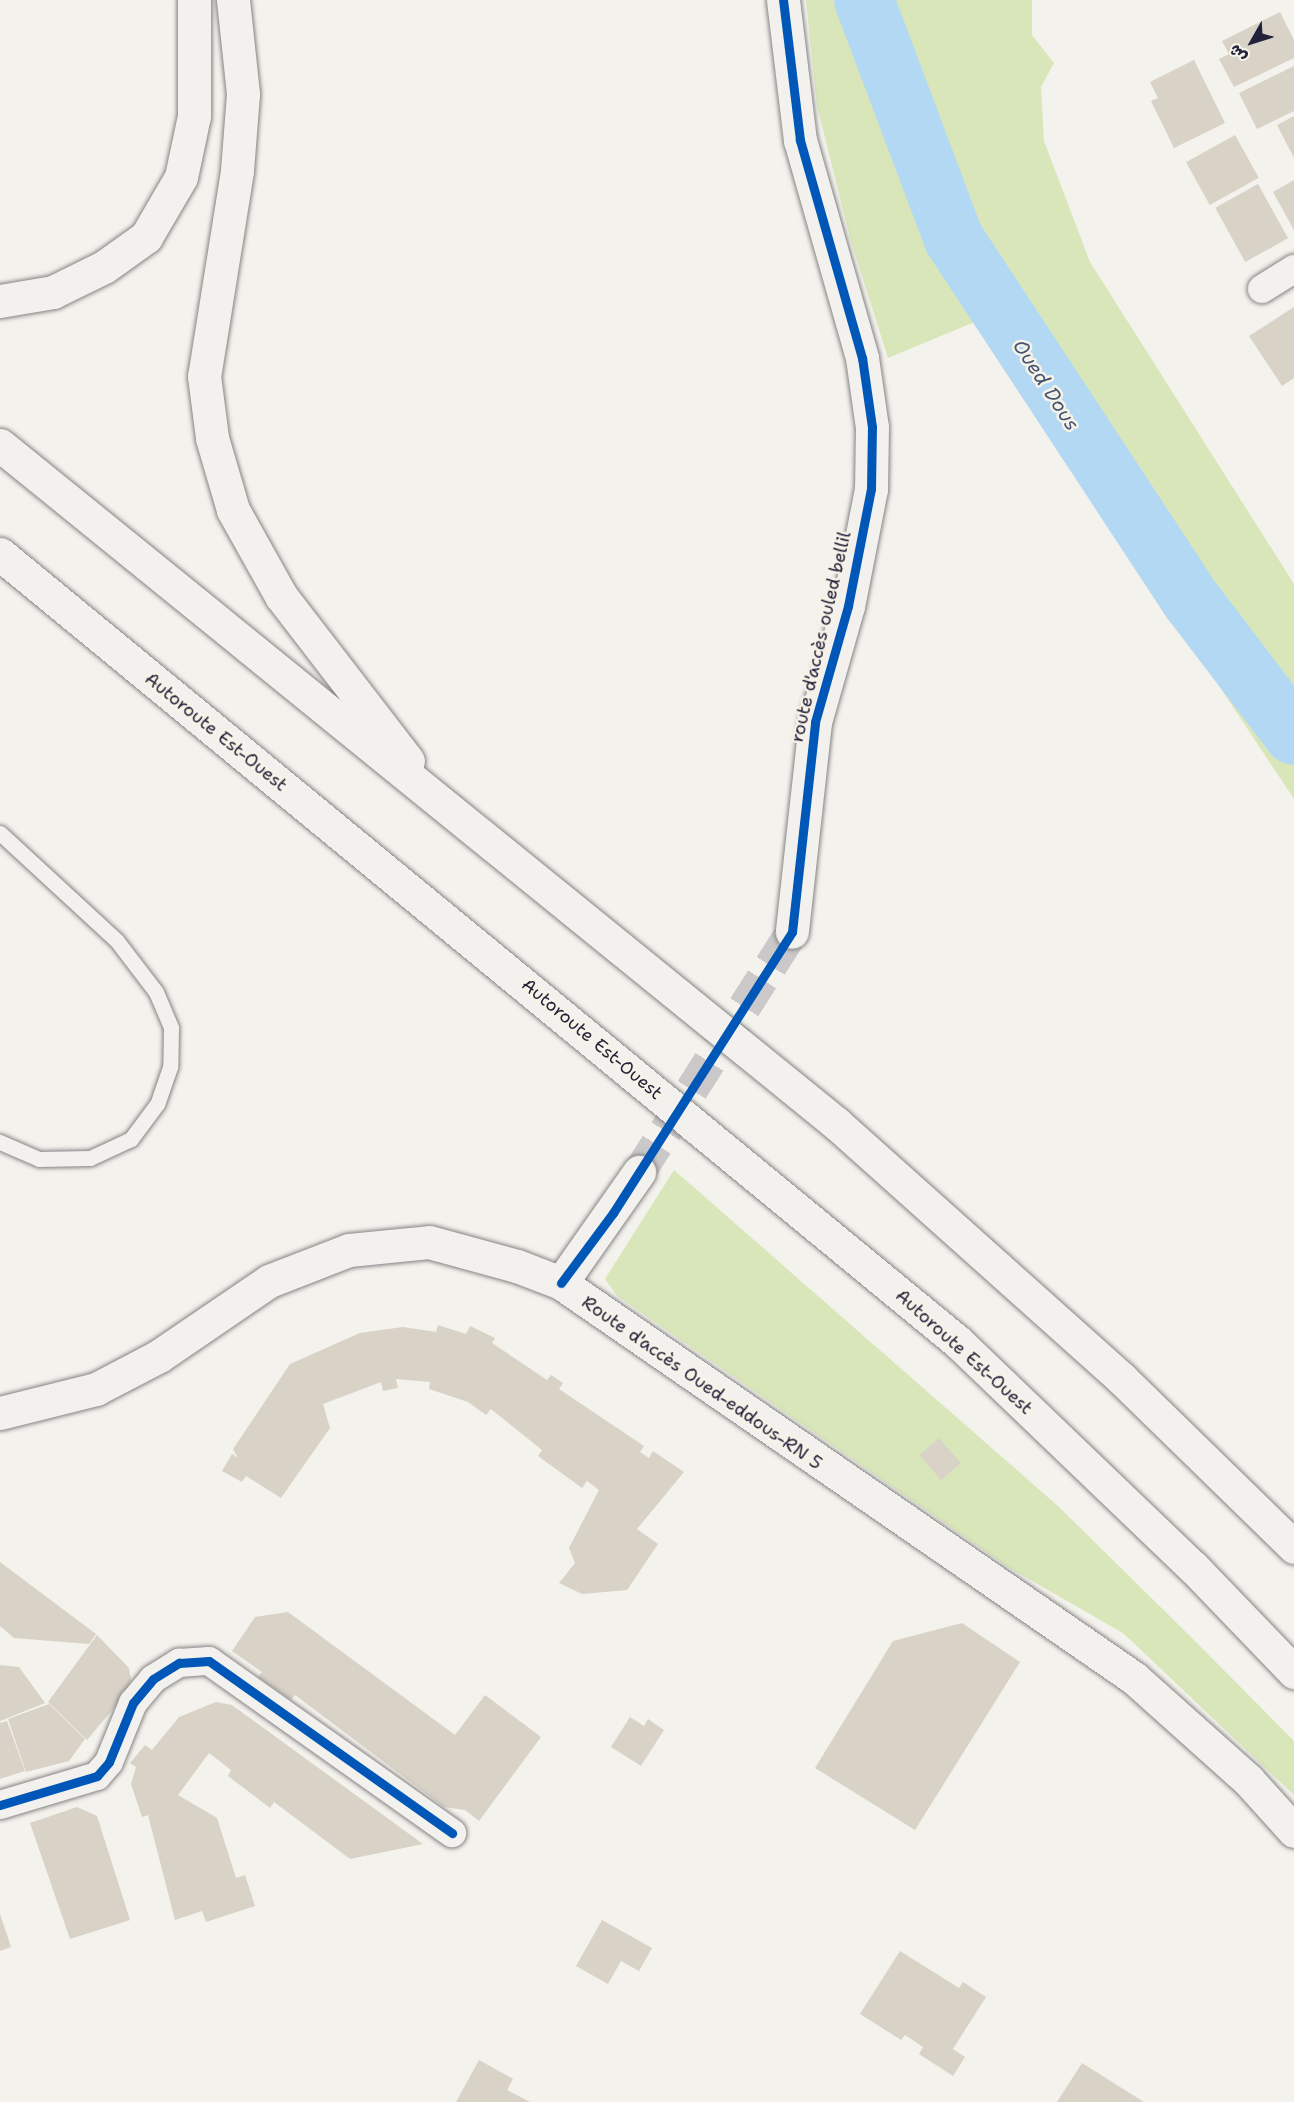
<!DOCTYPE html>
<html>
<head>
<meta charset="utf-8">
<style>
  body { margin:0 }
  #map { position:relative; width:1294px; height:2102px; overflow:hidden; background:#f4f2ec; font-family:"Shantell Sans","Playpen Sans Arabic",sans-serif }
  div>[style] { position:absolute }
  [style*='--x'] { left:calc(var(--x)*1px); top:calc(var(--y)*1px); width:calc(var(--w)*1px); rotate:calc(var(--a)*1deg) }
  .green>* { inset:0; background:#d9e6ba }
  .river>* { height:60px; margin:-30px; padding:0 30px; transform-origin:30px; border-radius:30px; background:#b3d8f3 }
  .building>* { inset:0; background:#d8d2c7; transform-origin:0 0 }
  .tertiary-tunnel>* { height:33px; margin-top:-16.5px; transform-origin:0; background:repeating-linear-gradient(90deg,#cac8c9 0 33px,transparent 0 49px) }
  .roads { filter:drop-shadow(0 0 2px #858486) drop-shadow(0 0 2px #858486) }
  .service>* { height:15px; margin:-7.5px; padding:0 7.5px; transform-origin:7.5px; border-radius:7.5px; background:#f2f1ed }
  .minor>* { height:28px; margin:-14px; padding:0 14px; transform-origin:14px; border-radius:14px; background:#f2f1ed }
  .tertiary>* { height:33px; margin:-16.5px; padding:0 16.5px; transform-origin:16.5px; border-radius:16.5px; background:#f2f1ed }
  .secondary>* { height:33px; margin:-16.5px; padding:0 16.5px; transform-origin:16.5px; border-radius:16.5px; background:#f2f1ed }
  .motorway>* { height:33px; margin:-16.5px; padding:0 16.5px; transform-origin:16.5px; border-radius:16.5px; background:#f2f1ed }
  .cycleway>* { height:9px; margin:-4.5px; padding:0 4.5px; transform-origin:4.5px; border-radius:4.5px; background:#0057b8 }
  span { translate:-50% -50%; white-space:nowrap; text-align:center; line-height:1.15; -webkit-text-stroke:5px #f7f3e8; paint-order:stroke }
  .street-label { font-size:18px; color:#22223b }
  .water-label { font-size:20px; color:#455573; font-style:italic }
  .north { position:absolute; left:1222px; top:12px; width:60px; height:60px; -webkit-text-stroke:4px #f7f3e8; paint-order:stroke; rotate:231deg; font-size:16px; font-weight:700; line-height:24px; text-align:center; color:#22223b }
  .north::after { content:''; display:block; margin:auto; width:21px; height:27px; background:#22223b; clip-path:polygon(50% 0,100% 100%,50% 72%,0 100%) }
</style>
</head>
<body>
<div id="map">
  <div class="green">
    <div style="clip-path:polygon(806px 0,1032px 0,1032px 35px,1054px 63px,1041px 87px,1044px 141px,1090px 262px,1294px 584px,1294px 799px,977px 321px,888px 358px,850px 238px,817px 106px)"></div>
    <div style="clip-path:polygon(674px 1170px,1059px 1507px,1193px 1639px,1294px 1741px,1294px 1795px,1123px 1633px,1011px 1569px,617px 1296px,605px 1279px)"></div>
  </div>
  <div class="river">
    <div style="--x:864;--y:0;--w:255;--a:69.4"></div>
    <div style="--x:954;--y:239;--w:433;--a:56.7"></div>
    <div style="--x:1192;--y:601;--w:168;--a:52.7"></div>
  </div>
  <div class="building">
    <div style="clip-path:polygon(1280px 12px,1294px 40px,1294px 58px,1234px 87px,1219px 59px,1229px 54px,1222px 41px)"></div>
    <div style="clip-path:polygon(1194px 60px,1225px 123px,1174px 148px,1151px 101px,1158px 98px,1150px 82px)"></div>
    <div style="clip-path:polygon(1294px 66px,1294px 111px,1257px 129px,1239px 93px)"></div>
    <div style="clip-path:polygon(1294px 116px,1294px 158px,1277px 125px)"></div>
    <div style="left:1235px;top:135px;width:49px;height:56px;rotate:61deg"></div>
    <div style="clip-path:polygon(1294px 180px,1294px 230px,1273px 192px)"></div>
    <div style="left:1258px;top:184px;width:62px;height:49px;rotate:61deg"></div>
    <div style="clip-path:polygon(1294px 307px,1294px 378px,1282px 386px,1249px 336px)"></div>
    <div style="clip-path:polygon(438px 1325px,466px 1334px,470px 1326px,495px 1338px,492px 1343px,547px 1380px,551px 1375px,563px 1383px,559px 1389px,644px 1446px,640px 1452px,649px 1458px,653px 1451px,684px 1472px,637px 1529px,658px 1544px,627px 1590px,582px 1594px,559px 1583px,575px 1563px,569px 1548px,599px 1490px,587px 1481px,582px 1488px,538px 1456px,542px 1450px,491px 1409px,486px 1415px,468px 1402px,429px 1389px,430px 1382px,396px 1379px,398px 1388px,383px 1391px,381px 1382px,323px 1404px,330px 1428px,281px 1498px,246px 1476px,242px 1482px,222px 1471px,232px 1454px,238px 1458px,233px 1449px,290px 1364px,360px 1333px,403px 1327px,436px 1332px)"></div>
    <div style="left:939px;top:1438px;width:33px;height:26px;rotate:49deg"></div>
    <div style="clip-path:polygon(0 1562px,96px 1634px,89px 1644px,14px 1638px,0 1626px)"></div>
    <div style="clip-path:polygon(288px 1612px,455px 1735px,485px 1695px,541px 1737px,479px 1821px,465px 1810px,444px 1807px,295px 1695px,291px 1700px,258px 1677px,262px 1672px,232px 1651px,255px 1617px)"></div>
    <div style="clip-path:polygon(962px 1623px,1020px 1662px,915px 1830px,815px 1768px,893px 1641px)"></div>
    <div style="clip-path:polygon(97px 1635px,129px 1668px,131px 1680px,124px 1696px,87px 1740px,48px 1702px)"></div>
    <div style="clip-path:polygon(0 1665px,19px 1667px,45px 1703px,0 1721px)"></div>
    <div style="clip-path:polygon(216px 1702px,232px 1705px,423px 1844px,350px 1859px,274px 1802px,270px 1808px,228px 1776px,231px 1770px,209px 1753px,178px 1795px,217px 1818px,236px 1878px,245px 1875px,255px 1906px,206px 1922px,202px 1911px,175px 1920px,148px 1815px,142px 1817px,131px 1784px,136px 1767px,130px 1763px,145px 1745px,152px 1750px,179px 1717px)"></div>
    <div style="clip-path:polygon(49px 1704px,85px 1739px,69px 1761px,26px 1772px,8px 1719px)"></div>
    <div style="clip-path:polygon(630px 1717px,644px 1726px,648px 1719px,664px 1730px,641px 1766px,611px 1747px)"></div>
    <div style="clip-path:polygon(7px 1721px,25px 1771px,0 1779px,0 1723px)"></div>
    <div style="clip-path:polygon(77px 1807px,97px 1816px,130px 1920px,70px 1939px,30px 1823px)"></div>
    <div style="clip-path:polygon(0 1914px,11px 1947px,0 1951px)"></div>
    <div style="clip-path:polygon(602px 1920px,652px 1948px,639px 1971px,621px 1961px,608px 1984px,576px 1966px)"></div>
    <div style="clip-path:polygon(900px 1951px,959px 1988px,963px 1982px,986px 1997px,953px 2049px,965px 2057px,953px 2076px,919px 2054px,923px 2047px,905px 2035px,901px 2040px,860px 2014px)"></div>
    <div style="clip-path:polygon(479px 2060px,513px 2079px,507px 2090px,530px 2102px,456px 2102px)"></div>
    <div style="clip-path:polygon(1082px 2063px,1144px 2102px,1057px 2102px)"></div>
  </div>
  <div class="tertiary-tunnel">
    <div style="--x:639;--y:1172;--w:285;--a:-57.5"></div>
  </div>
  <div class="roads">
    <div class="service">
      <div style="--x:0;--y:833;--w:159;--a:42.7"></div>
      <div style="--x:117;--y:941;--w:64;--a:52.6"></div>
      <div style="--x:156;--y:992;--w:39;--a:67"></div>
      <div style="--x:171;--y:1028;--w:39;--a:91"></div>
      <div style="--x:170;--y:1067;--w:39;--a:109"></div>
      <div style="--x:157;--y:1104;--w:44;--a:126.6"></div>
      <div style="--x:131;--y:1139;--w:45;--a:155.1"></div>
      <div style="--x:90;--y:1158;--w:51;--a:178.9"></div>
      <div style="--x:39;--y:1159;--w:43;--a:-156.4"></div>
    </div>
    <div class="minor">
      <div style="--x:1262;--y:289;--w:38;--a:-32"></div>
      <div style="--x:0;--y:1805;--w:101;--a:-16.6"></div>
      <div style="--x:97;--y:1776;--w:18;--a:-49"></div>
      <div style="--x:109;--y:1762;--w:64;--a:-67.9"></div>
      <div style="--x:133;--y:1703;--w:31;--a:-50"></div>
      <div style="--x:153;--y:1679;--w:31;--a:-32"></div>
      <div style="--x:179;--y:1663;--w:30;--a:-4"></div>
      <div style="--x:209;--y:1661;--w:298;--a:35.3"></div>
    </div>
    <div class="tertiary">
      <div style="--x:783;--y:0;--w:141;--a:83.1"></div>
      <div style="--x:800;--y:140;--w:227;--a:74.1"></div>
      <div style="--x:862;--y:358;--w:70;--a:81.8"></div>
      <div style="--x:872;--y:427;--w:62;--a:90.9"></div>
      <div style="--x:871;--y:489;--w:119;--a:101.1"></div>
      <div style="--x:848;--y:606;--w:121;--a:105.9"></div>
      <div style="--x:815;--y:722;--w:211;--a:96.3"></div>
      <div style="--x:561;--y:1283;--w:136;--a:-54.9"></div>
    </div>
    <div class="secondary">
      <div style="--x:0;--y:1413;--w:99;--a:-14"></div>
      <div style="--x:96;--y:1389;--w:71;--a:-27.6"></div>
      <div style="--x:159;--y:1356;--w:133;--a:-34.3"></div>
      <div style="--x:269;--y:1281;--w:86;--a:-21.2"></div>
      <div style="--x:349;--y:1250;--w:80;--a:-5.7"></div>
      <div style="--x:429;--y:1242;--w:91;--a:15.3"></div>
      <div style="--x:517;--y:1266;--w:47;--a:21.1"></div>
      <div style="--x:561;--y:1283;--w:696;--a:34.58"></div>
      <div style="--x:1134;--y:1678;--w:154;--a:41.8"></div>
      <div style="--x:1249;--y:1781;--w:67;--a:48"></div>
    </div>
    <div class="motorway">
      <div style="--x:233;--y:0;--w:95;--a:83.9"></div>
      <div style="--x:243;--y:94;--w:77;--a:94.5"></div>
      <div style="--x:237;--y:171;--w:208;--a:99.1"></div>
      <div style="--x:204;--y:376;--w:63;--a:82.6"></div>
      <div style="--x:212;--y:438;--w:75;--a:73.7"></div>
      <div style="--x:233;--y:510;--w:98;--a:60.8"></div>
      <div style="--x:281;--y:596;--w:208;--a:52.4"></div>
      <div style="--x:0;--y:301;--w:54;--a:-9.6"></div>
      <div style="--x:53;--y:292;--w:57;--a:-26.1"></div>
      <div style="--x:104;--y:267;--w:52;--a:-35.5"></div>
      <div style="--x:146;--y:237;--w:69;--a:-59.7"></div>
      <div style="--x:181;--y:177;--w:62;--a:-78"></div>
      <div style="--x:194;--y:116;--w:116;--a:-90"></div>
      <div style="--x:0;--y:445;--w:1078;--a:39.05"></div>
      <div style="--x:837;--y:1124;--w:381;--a:41.8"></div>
      <div style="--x:1121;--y:1378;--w:242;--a:44.3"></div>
      <div style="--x:0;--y:554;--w:1240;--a:39.44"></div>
      <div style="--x:958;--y:1342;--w:325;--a:43.8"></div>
      <div style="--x:1193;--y:1567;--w:146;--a:46.1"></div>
    </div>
  </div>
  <div class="cycleway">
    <div style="--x:561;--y:1283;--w:87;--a:-53.4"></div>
    <div style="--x:613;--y:1213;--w:333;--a:-57.5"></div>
    <div style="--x:792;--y:932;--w:211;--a:-83.7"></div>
    <div style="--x:815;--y:722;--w:121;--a:-74.1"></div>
    <div style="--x:848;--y:606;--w:119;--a:-78.9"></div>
    <div style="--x:871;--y:489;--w:62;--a:-89.1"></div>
    <div style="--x:872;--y:427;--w:70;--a:-98.2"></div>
    <div style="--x:862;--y:358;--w:227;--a:-105.9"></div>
    <div style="--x:800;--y:140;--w:141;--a:-96.9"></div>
    <div style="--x:0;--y:1805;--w:101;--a:-16.6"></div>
    <div style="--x:97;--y:1776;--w:18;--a:-49"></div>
    <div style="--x:109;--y:1762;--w:64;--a:-67.9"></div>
    <div style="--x:133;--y:1703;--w:31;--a:-50"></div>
    <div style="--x:153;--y:1679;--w:31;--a:-32"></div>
    <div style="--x:179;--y:1663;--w:30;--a:-4"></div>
    <div style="--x:209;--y:1661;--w:298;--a:35.3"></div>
  </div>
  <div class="street-label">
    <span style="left:821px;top:637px;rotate:-77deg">route d'accès ouled bellil</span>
    <span style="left:216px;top:732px;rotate:39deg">Autoroute Est-Ouest</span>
    <span style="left:592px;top:1039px;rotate:40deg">Autoroute Est-Ouest</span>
    <span style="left:964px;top:1352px;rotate:42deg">Autoroute Est-Ouest</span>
    <span style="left:702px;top:1383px;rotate:35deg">Route d'accès Oued-eddous-RN 5</span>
  </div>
  <div class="water-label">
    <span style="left:1046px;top:385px;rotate:57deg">Oued Dous</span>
  </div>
  <div class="north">ش</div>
</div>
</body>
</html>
